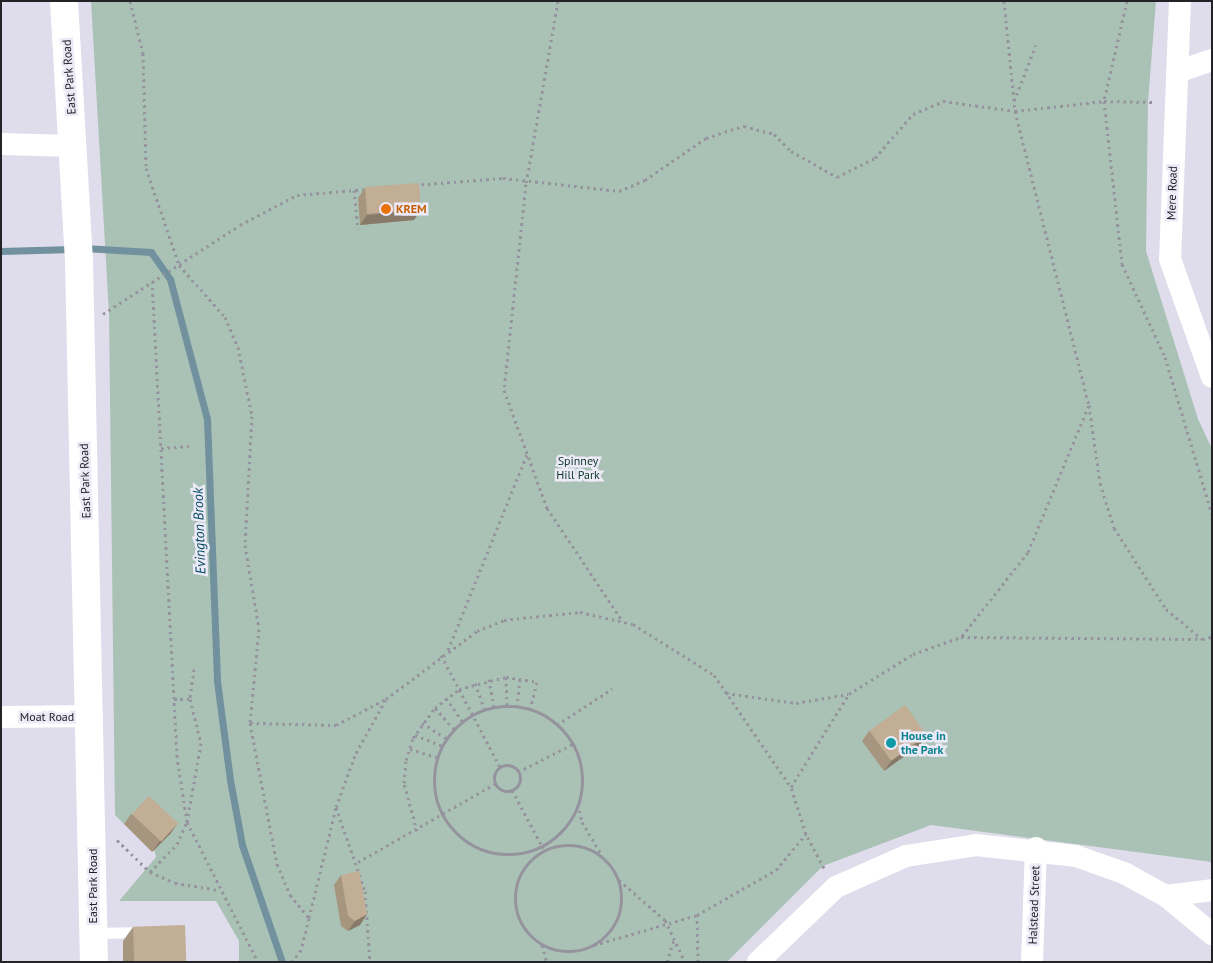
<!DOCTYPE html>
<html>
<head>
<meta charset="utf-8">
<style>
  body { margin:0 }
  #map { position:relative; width:1213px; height:963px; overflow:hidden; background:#dfddeb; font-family:"PT Sans",sans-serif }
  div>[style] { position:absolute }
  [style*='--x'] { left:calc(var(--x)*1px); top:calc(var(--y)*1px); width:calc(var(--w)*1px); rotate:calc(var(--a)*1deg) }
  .green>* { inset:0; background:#aac2b6 }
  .stream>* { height:7px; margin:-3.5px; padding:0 3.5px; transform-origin:3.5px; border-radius:3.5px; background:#71919f }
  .path>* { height:3px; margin-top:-1.5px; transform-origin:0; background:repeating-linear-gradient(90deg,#95949e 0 2.5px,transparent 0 6.5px) }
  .path>.ring { margin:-1.5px; padding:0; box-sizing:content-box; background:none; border:3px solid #95949e; border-radius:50% }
  .lane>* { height:11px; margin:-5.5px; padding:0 5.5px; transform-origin:5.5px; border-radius:5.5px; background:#fff }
  .street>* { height:22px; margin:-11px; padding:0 11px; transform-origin:11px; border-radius:11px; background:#fff }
  .secondary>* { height:28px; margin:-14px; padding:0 14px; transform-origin:14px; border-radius:14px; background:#fff }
  .wall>* { inset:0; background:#a69680 }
  .shaded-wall>* { inset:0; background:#877a68 }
  .building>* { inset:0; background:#c1ae95; transform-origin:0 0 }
  .dots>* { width:14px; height:14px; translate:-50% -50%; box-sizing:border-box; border:2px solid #edeaf8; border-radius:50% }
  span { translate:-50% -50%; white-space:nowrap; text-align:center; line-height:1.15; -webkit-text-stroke:5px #edeaf8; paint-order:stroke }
  .street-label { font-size:12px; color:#232227 }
  .food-label { font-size:12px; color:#c56008; font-weight:700 }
  .left { translate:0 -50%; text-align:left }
  .park-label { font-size:12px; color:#0c3827 }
  .culture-label { font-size:12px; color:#0d838f; font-weight:700 }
  .water-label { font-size:14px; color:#074b61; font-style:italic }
  .frame { position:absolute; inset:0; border:2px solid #232227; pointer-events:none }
</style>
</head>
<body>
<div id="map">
  <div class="green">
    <div style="clip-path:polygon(91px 1px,1156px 1px,1148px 102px,1146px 251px,1198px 419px,1212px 449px,1212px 862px,931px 825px,823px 866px,727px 962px,239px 962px,239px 941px,216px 901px,119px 901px,156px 857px,143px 806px,124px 824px,115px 815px,109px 314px)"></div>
  </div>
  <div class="stream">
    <div style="--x:84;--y:248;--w:67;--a:3.4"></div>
    <div style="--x:151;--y:252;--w:33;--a:55"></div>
    <div style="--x:170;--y:279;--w:145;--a:75.2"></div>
    <div style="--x:207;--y:419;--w:262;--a:87.8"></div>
    <div style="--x:217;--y:681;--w:100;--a:82.5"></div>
    <div style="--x:230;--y:780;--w:66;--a:79.5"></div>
    <div style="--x:242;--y:845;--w:124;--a:71.1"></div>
    <div style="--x:1;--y:251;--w:72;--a:-1.6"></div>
  </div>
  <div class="path">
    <div style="--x:130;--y:1;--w:54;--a:76"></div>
    <div style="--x:143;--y:53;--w:115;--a:88.5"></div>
    <div style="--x:146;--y:168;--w:102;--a:71.2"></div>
    <div style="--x:179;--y:265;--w:69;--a:48.5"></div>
    <div style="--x:225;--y:317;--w:33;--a:67"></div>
    <div style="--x:238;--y:347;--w:70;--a:78.5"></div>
    <div style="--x:252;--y:416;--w:129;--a:93.1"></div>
    <div style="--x:245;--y:545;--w:85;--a:80.5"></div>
    <div style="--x:259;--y:629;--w:94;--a:95.5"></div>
    <div style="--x:250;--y:723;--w:86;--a:1.3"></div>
    <div style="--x:336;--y:725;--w:56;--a:-27.5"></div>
    <div style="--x:558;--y:1;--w:186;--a:99.9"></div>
    <div style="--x:526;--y:184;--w:207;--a:96.1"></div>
    <div style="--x:504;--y:390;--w:126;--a:70"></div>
    <div style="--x:547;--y:508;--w:133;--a:56.3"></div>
    <div style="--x:1004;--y:1;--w:111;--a:84.3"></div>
    <div style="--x:1015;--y:111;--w:90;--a:-6.4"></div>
    <div style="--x:1104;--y:101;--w:50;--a:1.1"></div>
    <div style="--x:1127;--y:1;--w:103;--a:103"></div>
    <div style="--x:1104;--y:101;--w:164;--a:83.7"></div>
    <div style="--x:1122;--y:264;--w:102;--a:65.2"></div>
    <div style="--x:1165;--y:357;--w:165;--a:73.4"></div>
    <div style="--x:1014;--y:101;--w:60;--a:-68.6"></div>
    <div style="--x:415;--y:185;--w:88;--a:-4.5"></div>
    <div style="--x:503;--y:178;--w:117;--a:6.4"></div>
    <div style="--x:619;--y:191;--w:28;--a:-23"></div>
    <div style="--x:645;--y:180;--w:74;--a:-34.5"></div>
    <div style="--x:706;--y:138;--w:40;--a:-18"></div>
    <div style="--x:744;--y:126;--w:31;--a:15"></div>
    <div style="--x:774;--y:134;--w:24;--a:45"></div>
    <div style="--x:791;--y:151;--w:53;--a:29.5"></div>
    <div style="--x:837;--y:177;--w:42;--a:-26.6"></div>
    <div style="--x:875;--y:158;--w:58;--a:-49.2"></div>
    <div style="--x:913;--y:114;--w:33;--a:-23"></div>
    <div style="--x:943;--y:101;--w:73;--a:7.9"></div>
    <div style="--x:1015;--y:111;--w:303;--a:75.9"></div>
    <div style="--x:1089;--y:405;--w:79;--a:82"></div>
    <div style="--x:1100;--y:483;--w:47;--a:72.7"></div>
    <div style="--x:1114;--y:528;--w:96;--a:57.3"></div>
    <div style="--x:1166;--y:609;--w:47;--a:39.8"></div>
    <div style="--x:1202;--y:639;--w:10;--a:-11"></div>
    <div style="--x:354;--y:190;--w:39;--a:84"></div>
    <div style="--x:103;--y:314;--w:163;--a:-33"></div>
    <div style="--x:240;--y:225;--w:64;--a:-27.8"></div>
    <div style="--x:297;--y:195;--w:70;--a:-4.9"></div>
    <div style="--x:161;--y:448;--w:30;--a:-4"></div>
    <div style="--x:962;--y:636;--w:107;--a:-51.8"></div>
    <div style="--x:1028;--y:552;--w:159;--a:-67.5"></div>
    <div style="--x:448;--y:650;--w:211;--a:-68"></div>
    <div style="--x:441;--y:655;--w:127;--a:62.2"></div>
    <div style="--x:194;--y:669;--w:30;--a:98"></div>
    <div style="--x:190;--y:699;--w:45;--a:76"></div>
    <div style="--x:201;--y:743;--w:80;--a:100"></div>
    <div style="--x:187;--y:822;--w:157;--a:63.1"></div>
    <div style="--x:506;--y:677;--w:30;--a:88"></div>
    <div style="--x:489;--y:679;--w:29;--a:80"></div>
    <div style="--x:475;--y:683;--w:30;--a:70"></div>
    <div style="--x:726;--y:693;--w:71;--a:8.1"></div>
    <div style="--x:796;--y:703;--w:53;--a:-9.8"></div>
    <div style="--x:446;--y:698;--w:29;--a:55"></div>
    <div style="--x:174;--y:699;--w:16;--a:0"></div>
    <div class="ring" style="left:434px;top:706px;width:145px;height:145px"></div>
    <div style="--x:517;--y:707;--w:28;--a:-84"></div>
    <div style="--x:435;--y:708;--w:28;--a:48"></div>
    <div style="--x:250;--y:723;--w:144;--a:79.2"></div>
    <div style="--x:277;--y:864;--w:34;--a:67"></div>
    <div style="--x:290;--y:895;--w:30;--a:50"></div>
    <div style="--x:309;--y:918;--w:33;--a:104"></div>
    <div style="--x:301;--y:950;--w:15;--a:127"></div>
    <div style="--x:422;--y:723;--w:31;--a:32"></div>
    <div style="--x:557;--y:725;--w:66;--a:-33.2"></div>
    <div style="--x:415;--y:735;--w:29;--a:22"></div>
    <div style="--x:410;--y:749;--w:30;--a:17"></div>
    <div class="ring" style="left:494px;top:765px;width:23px;height:23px"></div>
    <div style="--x:518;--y:772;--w:62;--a:-27"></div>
    <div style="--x:512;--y:790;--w:66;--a:61.9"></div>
    <div style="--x:578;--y:804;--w:18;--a:77"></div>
    <div style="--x:582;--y:822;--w:37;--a:59"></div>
    <div style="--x:336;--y:807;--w:58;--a:-69.7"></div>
    <div style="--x:356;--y:753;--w:62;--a:-60.9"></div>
    <div style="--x:386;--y:699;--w:114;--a:-36.8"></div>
    <div style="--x:477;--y:631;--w:29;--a:-22"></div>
    <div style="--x:504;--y:620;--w:76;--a:-6"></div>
    <div style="--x:580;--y:612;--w:54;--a:12.8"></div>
    <div style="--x:633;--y:624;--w:96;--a:32.2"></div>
    <div style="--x:714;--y:675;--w:136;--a:55.5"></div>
    <div style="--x:417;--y:831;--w:50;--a:-105.2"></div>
    <div style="--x:404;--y:783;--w:23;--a:-85"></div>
    <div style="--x:406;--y:760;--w:23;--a:-72"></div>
    <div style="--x:413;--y:738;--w:37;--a:-54"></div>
    <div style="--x:435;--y:708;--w:31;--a:-38"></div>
    <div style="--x:459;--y:689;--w:49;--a:-14.3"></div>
    <div style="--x:506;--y:677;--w:31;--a:9"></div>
    <div style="--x:537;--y:682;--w:30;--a:104"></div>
    <div style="--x:117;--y:840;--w:46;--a:44.1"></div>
    <div style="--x:150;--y:872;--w:39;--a:-46"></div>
    <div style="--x:177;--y:844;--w:24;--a:-66"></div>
    <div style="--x:187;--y:822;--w:66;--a:-98.7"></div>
    <div style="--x:177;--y:757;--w:475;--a:-93"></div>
    <div class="ring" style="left:515px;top:845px;width:103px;height:103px"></div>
    <div style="--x:358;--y:862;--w:158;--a:-29.7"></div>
    <div style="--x:824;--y:868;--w:38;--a:-118"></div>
    <div style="--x:806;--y:834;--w:49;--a:-107.7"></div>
    <div style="--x:791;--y:787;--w:110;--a:-58.1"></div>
    <div style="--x:849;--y:694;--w:75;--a:-32"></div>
    <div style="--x:913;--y:654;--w:51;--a:-19.5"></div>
    <div style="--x:961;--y:637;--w:240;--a:0.5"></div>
    <div style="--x:150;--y:872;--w:27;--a:24"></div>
    <div style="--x:175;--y:883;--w:44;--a:9.2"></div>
    <div style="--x:619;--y:880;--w:61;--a:41"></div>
    <div style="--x:665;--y:920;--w:47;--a:64.5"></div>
    <div style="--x:309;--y:918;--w:114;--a:-76.3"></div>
    <div style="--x:336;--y:807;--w:89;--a:71"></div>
    <div style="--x:365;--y:891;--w:71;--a:86"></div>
    <div style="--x:542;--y:945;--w:18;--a:74"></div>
    <div style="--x:594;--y:945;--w:107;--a:-16.2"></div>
    <div style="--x:667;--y:962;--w:24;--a:-73"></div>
    <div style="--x:698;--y:962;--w:47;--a:-91.2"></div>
    <div style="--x:697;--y:915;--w:91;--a:-29.7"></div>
    <div style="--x:776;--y:870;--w:47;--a:-50.2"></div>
  </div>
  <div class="lane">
    <div style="--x:94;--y:933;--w:50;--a:-1.1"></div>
  </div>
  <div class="street">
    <div style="--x:1180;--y:1;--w:258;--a:92.2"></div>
    <div style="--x:1170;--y:259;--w:125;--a:70.4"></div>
    <div style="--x:1177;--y:72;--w:37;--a:-19"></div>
    <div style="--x:1;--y:144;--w:73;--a:1.6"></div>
    <div style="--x:1;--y:717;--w:91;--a:-0.6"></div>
    <div style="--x:1166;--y:896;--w:46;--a:-7.4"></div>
    <div style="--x:758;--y:962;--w:108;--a:-43.9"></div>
    <div style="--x:836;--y:887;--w:77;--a:-23.9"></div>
    <div style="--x:906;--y:856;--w:71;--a:-8.9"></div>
    <div style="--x:976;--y:845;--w:101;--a:6.3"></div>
    <div style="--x:1076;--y:856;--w:51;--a:19.5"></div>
    <div style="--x:1124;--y:873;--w:48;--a:28.7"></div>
    <div style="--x:1166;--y:896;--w:60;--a:39.6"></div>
    <div style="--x:1032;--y:962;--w:114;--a:-88"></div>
  </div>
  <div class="secondary">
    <div style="--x:64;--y:1;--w:259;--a:86.7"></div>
    <div style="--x:79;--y:260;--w:702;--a:88.78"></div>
  </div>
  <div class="wall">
    <div style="clip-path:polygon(365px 188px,414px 220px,360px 225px,358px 198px)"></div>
    <div style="clip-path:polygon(869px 731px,927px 735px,920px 745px,884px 771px,862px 741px)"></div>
    <div style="clip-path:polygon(131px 814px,171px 833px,152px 852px,124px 824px)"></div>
    <div style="clip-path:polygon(341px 875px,367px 914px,360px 925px,348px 931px,341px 926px,334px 885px)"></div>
    <div style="clip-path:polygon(133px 927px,186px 962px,123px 962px,123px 941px)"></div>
  </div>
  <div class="shaded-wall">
    <div style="clip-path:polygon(421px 210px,414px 220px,360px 225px,367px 215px)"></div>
    <div style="clip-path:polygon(927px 735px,920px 745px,884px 771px,891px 761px)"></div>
    <div style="clip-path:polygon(178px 823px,171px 833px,152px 852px,159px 842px)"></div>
    <div style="clip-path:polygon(367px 914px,360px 925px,348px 931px,355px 921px)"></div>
  </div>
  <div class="building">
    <div style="left:419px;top:183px;width:27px;height:54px;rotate:86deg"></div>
    <div style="left:905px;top:705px;width:37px;height:44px;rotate:54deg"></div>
    <div style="left:149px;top:796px;width:40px;height:25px;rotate:43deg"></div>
    <div style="clip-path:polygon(359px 871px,367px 914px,355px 921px,348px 916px,341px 875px)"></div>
    <div style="left:185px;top:925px;width:37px;height:52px;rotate:88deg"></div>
  </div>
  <div class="dots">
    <div style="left:386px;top:209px;background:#e8710a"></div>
    <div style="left:891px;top:743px;background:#0f9aa8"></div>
  </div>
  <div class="street-label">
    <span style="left:69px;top:77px;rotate:-94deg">East Park Road</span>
    <span style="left:1172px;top:193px;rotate:-88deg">Mere Road</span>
    <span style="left:85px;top:481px;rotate:-92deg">East Park Road</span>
    <span style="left:47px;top:717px">Moat Road</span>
    <span style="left:93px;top:886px;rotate:-90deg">East Park Road</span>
    <span style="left:1034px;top:905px;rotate:-88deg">Halstead Street</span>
  </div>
  <div class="food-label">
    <span class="left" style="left:396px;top:209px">KREM</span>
  </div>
  <div class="park-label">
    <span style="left:578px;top:468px">Spinney<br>Hill Park</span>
  </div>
  <div class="culture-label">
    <span class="left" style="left:901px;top:743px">House in<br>the Park</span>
  </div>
  <div class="water-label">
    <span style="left:199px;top:531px;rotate:-92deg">Evington Brook</span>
  </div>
  <div class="frame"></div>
</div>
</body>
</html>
